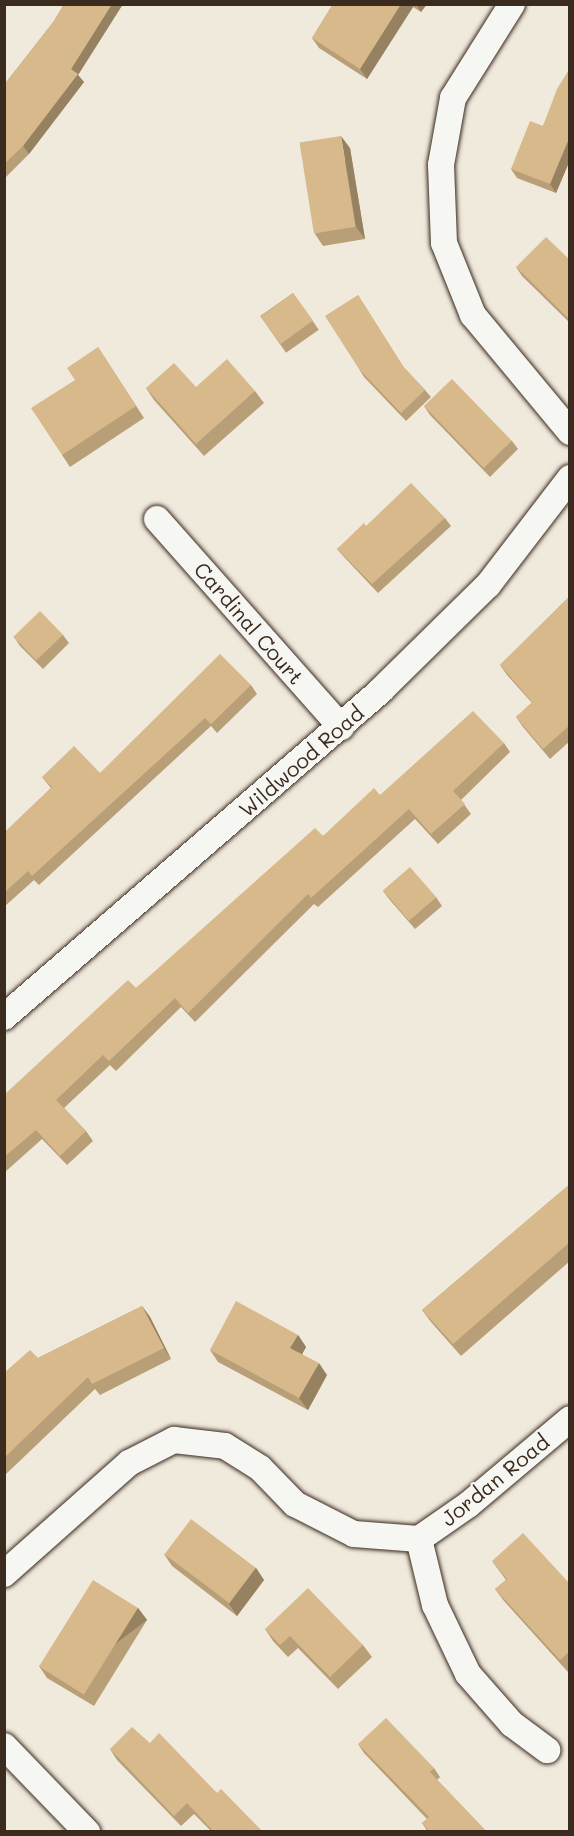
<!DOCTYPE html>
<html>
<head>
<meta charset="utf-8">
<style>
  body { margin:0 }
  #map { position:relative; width:574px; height:1836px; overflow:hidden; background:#f0eadd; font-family:Mali,sans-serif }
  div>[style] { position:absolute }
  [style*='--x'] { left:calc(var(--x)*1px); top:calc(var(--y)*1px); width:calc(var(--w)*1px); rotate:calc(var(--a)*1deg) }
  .roads { filter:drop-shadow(0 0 2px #3b2a1e) drop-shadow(0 0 2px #3b2a1e) }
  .street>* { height:26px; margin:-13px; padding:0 13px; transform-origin:13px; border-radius:13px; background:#f6f6f2 }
  .wall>* { inset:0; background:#b99f78; transform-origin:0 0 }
  .shaded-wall>* { inset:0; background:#968261; transform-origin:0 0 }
  .building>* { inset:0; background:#d7b98b; transform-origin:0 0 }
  span { translate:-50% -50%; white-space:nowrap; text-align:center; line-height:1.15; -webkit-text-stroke:4.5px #f6f6f2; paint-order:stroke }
  .street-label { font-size:21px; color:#3b2a1e }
  .frame { position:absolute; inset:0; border:6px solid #3b2a1e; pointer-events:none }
</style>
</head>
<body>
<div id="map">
  <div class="roads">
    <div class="street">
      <div style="--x:512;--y:4;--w:111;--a:122.1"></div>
      <div style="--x:453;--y:98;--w:68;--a:100.2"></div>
      <div style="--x:441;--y:165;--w:78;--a:87.8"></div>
      <div style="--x:444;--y:243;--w:78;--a:68.1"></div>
      <div style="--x:473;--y:315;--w:152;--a:50.3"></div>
      <div style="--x:157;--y:519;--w:278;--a:48.5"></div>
      <div style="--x:4;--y:1017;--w:499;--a:-40.9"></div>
      <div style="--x:381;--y:690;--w:150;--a:-44.5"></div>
      <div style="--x:488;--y:585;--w:135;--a:-52.5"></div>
      <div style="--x:419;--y:1539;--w:68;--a:76.4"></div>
      <div style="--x:435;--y:1605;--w:76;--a:64.4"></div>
      <div style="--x:468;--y:1674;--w:67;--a:48.7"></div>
      <div style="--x:512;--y:1724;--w:44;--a:36.6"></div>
      <div style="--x:419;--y:1539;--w:60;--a:-34.8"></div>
      <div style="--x:468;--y:1505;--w:133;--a:-40.1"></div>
      <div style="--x:4;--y:1574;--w:167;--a:-41.6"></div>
      <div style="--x:129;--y:1463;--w:51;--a:-27.1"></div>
      <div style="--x:174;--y:1440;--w:51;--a:6.7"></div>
      <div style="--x:225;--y:1446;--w:41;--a:32.2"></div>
      <div style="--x:260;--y:1468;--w:50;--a:45.8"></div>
      <div style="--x:295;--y:1504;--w:66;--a:27"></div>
      <div style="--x:354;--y:1534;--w:65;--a:4.4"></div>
      <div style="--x:4;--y:1746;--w:120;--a:46"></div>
    </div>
  </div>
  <div class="wall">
    <div style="clip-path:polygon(64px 4px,123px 4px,78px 75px,84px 82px,29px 154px,4px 179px,4px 85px,54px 21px)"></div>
    <div style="clip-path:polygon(333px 4px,427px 4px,421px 12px,413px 7px,367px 79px,319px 48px,312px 38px)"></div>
    <div style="clip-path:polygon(570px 68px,570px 160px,556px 193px,517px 178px,511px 169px,543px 126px)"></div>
    <div style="clip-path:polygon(350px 148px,365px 239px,323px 246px,315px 234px)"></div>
    <div style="clip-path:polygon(570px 260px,570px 323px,522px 276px,516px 267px)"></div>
    <div style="left:293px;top:293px;width:45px;height:40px;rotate:55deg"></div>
    <div style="clip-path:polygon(358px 295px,404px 368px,425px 390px,431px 397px,406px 421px,364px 377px,359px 369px)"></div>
    <div style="clip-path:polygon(98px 347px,144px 418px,70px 467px,62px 455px,75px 380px)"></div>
    <div style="clip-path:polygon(196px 387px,255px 391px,264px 403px,204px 456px,154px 400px,146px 388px)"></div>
    <div style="clip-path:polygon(424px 406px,512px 441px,518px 449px,490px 477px,430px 415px)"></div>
    <div style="clip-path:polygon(445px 518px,451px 526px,378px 593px,344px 557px,337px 549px,366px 526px)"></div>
    <div style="clip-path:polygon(570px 596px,570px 741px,550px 759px,523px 727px,516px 717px,532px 703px,507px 675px,500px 665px)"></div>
    <div style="clip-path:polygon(63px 635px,69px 643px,43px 669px,20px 646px,14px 637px)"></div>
    <div style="clip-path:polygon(251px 685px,257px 694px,217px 733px,211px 726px,39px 885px,34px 880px,4px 907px,4px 833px,51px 788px,42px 777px,100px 773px)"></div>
    <div style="clip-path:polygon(504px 743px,510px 752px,461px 800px,471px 814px,438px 844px,415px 819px,318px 907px,314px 904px,195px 1022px,181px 1007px,116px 1071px,110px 1065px,64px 1108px,86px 1131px,93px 1141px,67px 1165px,42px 1139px,4px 1173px,4px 1095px,323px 836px,380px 795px)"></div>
    <div style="clip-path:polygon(383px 891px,436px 897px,442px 906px,415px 929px,389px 899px)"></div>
    <div style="clip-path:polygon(570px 1184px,570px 1261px,461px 1356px,431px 1322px,422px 1310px)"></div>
    <div style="clip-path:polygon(142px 1306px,150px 1317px,171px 1359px,100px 1395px,95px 1389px,4px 1476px,4px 1373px,38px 1358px)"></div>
    <div style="clip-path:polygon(298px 1335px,306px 1347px,302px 1354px,327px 1375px,308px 1410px,218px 1362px,210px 1350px)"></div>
    <div style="clip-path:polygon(164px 1554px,256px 1568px,264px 1580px,237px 1616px,172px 1566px)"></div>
    <div style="clip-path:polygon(492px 1561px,570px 1584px,570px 1671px,568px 1672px,504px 1601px,495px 1589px,506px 1580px)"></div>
    <div style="clip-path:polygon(138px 1608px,147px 1620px,94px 1706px,47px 1678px,39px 1666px)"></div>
    <div style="clip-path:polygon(265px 1629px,363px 1645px,372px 1657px,338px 1689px,298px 1648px,288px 1657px,273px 1641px)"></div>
    <div style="clip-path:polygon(150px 1743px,217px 1793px,263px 1832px,212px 1832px,194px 1814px,181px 1826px,117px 1760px,110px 1749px)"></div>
    <div style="clip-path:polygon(358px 1744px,434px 1768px,440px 1777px,437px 1780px,487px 1832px,428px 1832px,422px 1823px,427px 1819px,364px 1753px)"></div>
  </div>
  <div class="shaded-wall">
    <div style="clip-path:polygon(112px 4px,123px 4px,78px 75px,84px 82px,29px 154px,23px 146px)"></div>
    <div style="clip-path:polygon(401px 4px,411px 4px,413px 7px,367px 79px,360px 69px)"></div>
    <div style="clip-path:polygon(416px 4px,427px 4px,421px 12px)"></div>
    <div style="clip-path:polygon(341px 136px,350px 148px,365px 239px,356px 227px)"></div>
    <div style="clip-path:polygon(570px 136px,570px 160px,556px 193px,550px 184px)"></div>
    <div style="clip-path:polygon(142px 1306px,150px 1317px,171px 1359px,164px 1348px)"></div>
    <div style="clip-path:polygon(298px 1335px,306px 1347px,299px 1360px,290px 1348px)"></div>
    <div style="clip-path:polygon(319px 1363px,327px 1375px,308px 1410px,299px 1398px)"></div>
    <div style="clip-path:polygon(256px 1568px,264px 1580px,237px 1616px,229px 1604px)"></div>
    <div style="left:138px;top:1608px;width:15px;height:101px;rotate:53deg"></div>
  </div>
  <div class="building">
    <div style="clip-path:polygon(64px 4px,112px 4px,71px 69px,78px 74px,23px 146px,4px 164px,4px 103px,6px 102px,4px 101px,4px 85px,54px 21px)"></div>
    <div style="clip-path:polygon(333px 4px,401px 4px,360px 69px,312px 38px)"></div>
    <div style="clip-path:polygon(570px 68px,570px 136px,550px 184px,511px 169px,530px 121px,543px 126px,557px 89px)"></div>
    <div style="left:341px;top:136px;width:92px;height:42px;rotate:81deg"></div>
    <div style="clip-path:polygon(546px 237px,570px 260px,570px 316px,568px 318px,516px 267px)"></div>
    <div style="left:293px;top:293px;width:34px;height:40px;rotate:54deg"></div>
    <div style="clip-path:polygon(358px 295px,403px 366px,425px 390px,401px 413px,359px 369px,325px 316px)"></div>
    <div style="clip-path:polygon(98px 347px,136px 406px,62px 455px,31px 408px,75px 380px,67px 368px)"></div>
    <div style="clip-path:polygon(227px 359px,255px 391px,196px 444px,146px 388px,174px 363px,196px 387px)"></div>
    <div style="left:452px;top:379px;width:86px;height:39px;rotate:46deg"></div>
    <div style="clip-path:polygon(411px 483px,445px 518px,372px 584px,337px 549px,364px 523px,366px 526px)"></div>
    <div style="clip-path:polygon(570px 596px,570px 725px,543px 749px,516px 717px,532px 702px,500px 665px)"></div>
    <div style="left:40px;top:611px;width:33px;height:37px;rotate:46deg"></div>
    <div style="clip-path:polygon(220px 654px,251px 685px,211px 724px,205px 718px,32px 876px,28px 871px,4px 893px,4px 833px,52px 787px,42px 777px,74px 746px,100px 773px)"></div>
    <div style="clip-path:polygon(473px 711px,504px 743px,453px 791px,465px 804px,431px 834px,409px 809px,311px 898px,308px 894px,188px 1013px,175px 998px,109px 1061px,103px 1055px,56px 1100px,86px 1131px,60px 1156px,36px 1130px,4px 1157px,4px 1095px,128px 980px,136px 988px,315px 828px,323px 836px,374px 788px,380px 795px)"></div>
    <div style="left:410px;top:867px;width:40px;height:36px;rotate:49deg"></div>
    <div style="clip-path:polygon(570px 1184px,570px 1242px,453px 1344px,422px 1310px)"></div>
    <div style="clip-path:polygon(236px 1301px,298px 1335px,290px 1348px,319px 1363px,299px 1398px,210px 1350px)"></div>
    <div style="clip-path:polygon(142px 1306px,164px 1348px,92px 1384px,88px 1377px,4px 1458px,4px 1373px,30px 1350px,38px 1358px)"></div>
    <div style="left:191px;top:1519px;width:81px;height:44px;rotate:37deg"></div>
    <div style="clip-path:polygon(523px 1533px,570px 1584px,570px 1651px,560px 1660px,495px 1589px,507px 1579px,492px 1561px)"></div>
    <div style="left:93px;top:1580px;width:53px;height:102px;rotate:32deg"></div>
    <div style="clip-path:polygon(308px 1588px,363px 1645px,330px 1677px,290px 1636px,280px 1645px,265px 1629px)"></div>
    <div style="clip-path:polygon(386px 1718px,434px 1768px,430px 1772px,487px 1832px,430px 1832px,422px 1823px,429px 1817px,358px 1744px)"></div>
    <div style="clip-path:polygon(132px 1727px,150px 1743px,159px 1733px,217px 1793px,221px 1789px,263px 1832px,214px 1832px,187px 1803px,174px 1816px,110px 1749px)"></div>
  </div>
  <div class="street-label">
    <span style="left:249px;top:623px;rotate:49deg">Cardinal Court</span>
    <span style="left:301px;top:761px;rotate:-41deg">Wildwood Road</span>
    <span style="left:495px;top:1480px;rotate:-39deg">Jordan Road</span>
  </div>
  <div class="frame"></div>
</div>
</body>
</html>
